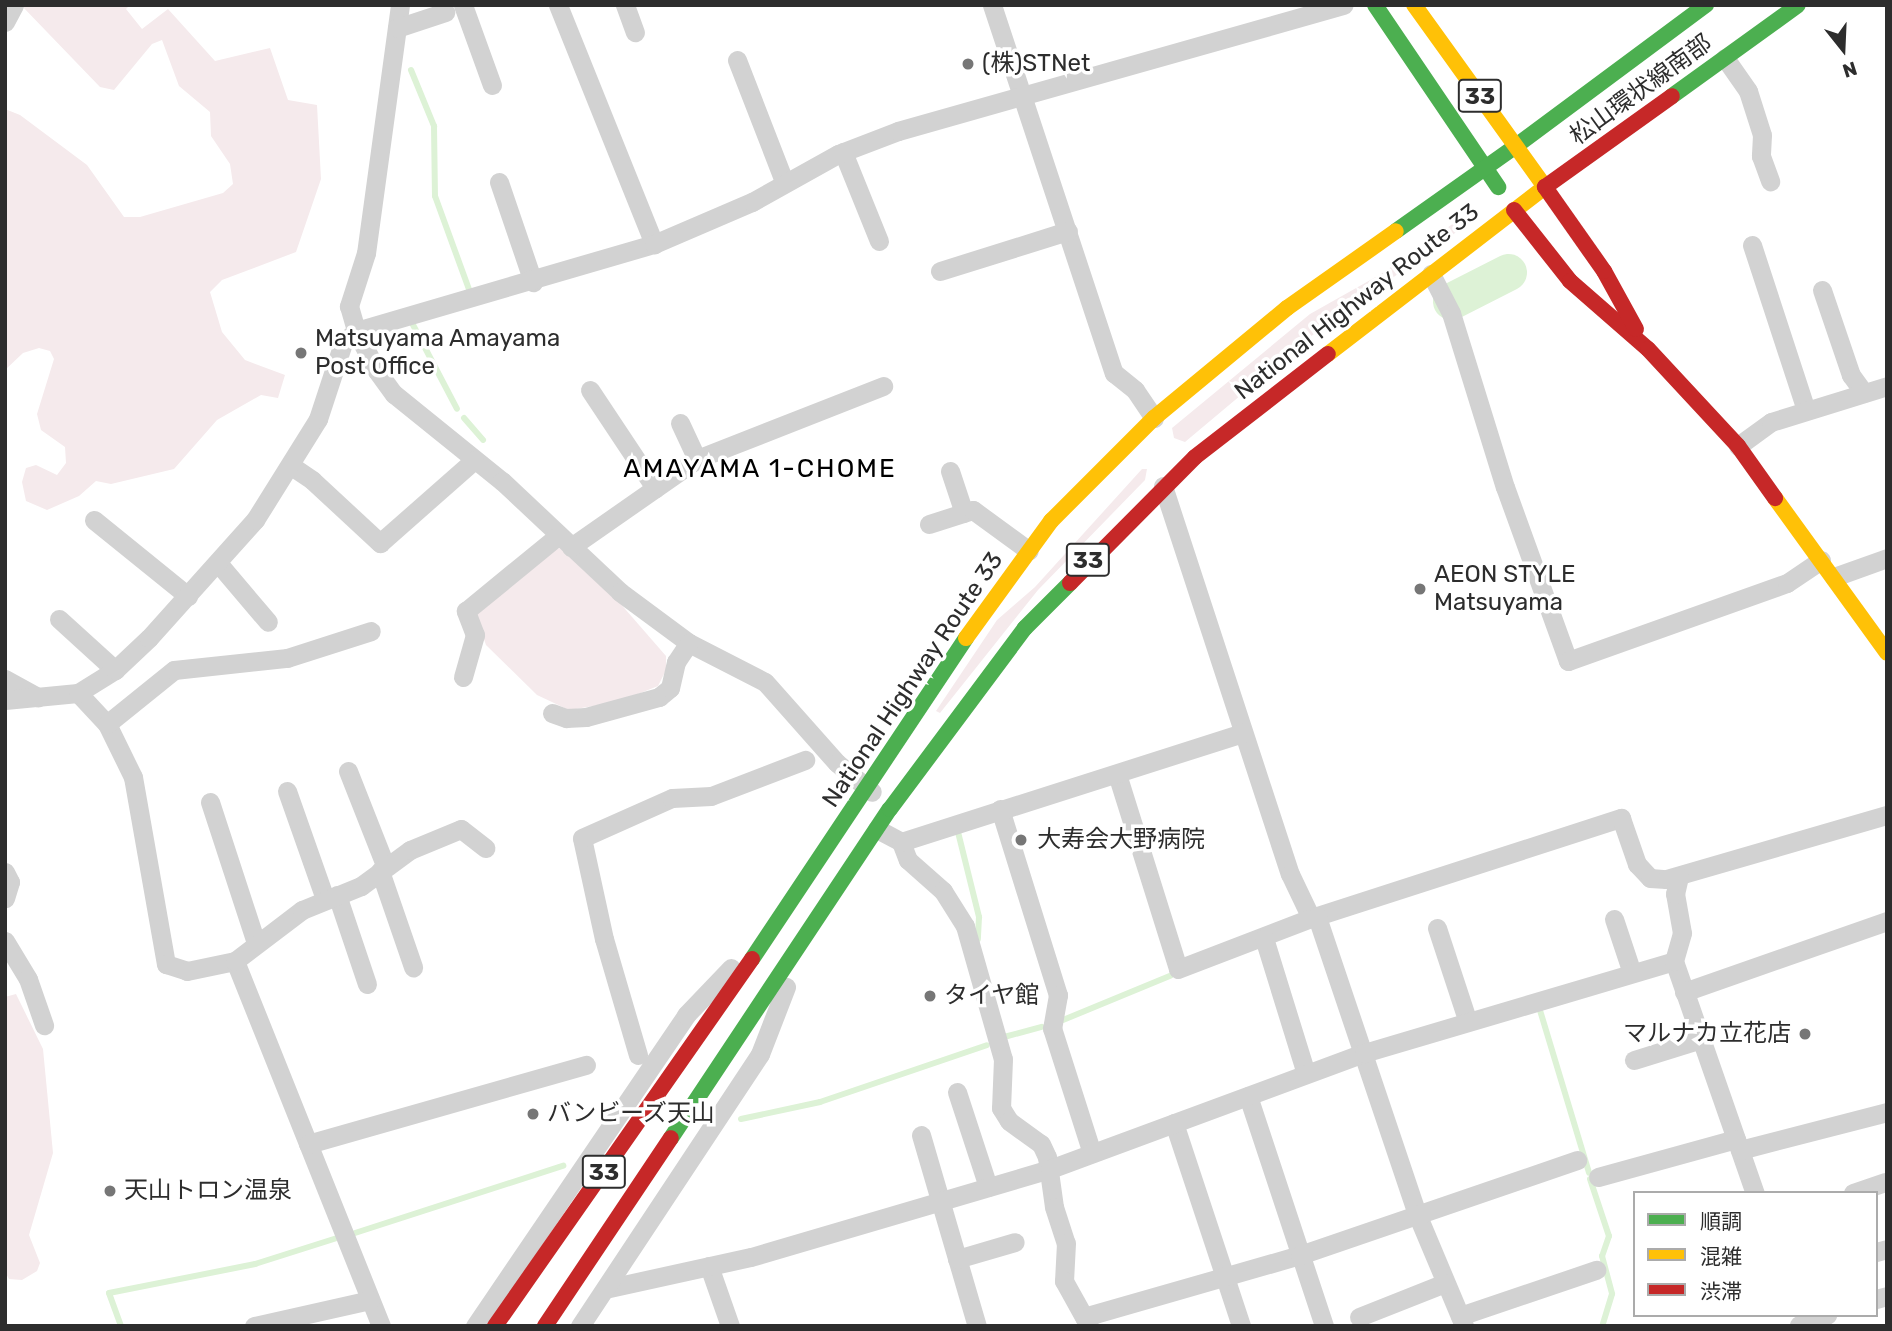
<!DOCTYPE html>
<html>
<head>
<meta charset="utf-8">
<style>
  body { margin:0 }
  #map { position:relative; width:1892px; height:1331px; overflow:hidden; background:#fff; font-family:Rubik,"Noto Sans JP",sans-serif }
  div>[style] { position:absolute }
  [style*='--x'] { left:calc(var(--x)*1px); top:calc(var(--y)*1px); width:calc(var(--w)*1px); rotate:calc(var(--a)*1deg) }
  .green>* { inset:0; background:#f5eaec }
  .stream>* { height:6px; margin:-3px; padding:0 3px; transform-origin:3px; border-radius:3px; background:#ddf2d6 }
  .river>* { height:37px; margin:-18.5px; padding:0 18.5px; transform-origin:18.5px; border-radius:18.5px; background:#ddf2d6 }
  .street>* { height:19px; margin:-9.5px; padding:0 9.5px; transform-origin:9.5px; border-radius:9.5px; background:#d2d2d2 }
  .fast>* { height:16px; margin:-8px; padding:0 8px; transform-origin:8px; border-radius:8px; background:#4caf50 }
  .slow>* { height:16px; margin:-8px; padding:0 8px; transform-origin:8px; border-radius:8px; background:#ffc107 }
  .jam>* { height:16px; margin:-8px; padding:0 8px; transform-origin:8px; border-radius:8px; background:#c62828 }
  .dots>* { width:19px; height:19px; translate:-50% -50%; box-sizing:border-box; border:4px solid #fff; border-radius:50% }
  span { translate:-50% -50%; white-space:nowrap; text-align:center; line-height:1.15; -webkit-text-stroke:7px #fff; paint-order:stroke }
  .shield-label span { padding:2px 5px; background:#fff; border:2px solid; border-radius:5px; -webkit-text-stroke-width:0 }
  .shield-label { font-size:23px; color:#2d2d2d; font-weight:700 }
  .poi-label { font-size:24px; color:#2d2d2d }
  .left { translate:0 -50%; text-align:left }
  .right { translate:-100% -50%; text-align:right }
  .street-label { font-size:24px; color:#2d2d2d }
  .neighbourhood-label { font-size:26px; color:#000; letter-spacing:2px }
  .frame { position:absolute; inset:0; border:7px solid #2d2d2d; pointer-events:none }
  .legend { position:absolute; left:1633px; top:1191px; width:245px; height:126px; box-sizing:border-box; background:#fff; border:2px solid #ababab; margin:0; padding:9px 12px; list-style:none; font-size:21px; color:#2d2d2d }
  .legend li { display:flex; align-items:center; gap:14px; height:35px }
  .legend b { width:35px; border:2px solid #ababab }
  .north { position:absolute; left:1808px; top:14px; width:70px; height:70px; -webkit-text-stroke:5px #fff; paint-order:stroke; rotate:162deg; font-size:19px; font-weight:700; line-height:28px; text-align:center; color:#2d2d2d }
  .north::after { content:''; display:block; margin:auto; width:24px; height:32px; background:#2d2d2d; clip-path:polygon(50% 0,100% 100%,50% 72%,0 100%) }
</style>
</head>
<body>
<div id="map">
  <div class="green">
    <div style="clip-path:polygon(21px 5px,130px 5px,126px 9px,142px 29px,168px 9px,215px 61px,270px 48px,288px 100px,317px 105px,321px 179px,296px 252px,222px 280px,210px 292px,222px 332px,245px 360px,285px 375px,278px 398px,261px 395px,217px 420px,174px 469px,111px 484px,96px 481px,79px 496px,47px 510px,26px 501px,22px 482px,26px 468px,36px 465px,57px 475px,66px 463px,65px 447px,41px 430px,37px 414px,54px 359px,50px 351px,39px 348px,23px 353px,5px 370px,5px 109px,20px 115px,87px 165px,124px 217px,140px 217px,223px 193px,233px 184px,230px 164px,211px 136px,210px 112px,179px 86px,162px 40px,152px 44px,114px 90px,100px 87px)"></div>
    <div style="clip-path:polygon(1464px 216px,1469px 223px,1310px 337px,1185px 442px,1174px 438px,1172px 428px,1310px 314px,1381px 274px)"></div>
    <div style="clip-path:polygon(1142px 469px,1147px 469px,1145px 480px,1038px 590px,940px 713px,936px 711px,997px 620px,1035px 587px)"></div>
    <div style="clip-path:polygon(562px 548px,619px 602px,666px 656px,666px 670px,658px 686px,618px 702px,569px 710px,537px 695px,486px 645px,475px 614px,549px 549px)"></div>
    <div style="clip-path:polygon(16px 994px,43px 1049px,53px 1153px,29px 1235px,40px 1263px,37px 1271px,22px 1280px,9px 1279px,5px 1272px,5px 997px)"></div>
  </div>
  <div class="stream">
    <div style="--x:411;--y:70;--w:61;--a:67.7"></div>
    <div style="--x:434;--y:126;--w:70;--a:89.2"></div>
    <div style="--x:435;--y:196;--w:102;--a:70"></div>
    <div style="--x:470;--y:292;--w:4;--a:166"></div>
    <div style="--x:411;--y:321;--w:99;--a:62.4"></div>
    <div style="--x:464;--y:418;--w:29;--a:49"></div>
    <div style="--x:957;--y:828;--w:92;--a:76.1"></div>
    <div style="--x:979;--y:917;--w:22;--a:93"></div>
    <div style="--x:1539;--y:1007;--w:173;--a:73.2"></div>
    <div style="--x:1063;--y:1020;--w:116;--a:-22.4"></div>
    <div style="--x:1004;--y:1037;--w:39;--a:-15"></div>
    <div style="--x:741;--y:1119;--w:81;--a:-12.1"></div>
    <div style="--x:820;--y:1102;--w:176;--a:-18.8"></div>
    <div style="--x:1590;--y:1179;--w:60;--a:71.6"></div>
    <div style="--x:1609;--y:1236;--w:21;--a:109"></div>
    <div style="--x:1602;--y:1256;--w:39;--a:75"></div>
    <div style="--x:1612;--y:1294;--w:34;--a:107"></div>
    <div style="--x:355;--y:1233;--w:219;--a:-17.9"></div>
    <div style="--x:121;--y:1326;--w:35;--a:-110"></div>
    <div style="--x:109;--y:1293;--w:149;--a:-11.2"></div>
    <div style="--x:255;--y:1264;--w:86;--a:-17.6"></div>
  </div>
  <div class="river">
    <div style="--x:1451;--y:301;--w:64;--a:-27"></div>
  </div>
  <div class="street">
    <div style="--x:400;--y:5;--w:250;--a:97.8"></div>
    <div style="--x:366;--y:253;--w:56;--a:107.8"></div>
    <div style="--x:349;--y:306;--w:26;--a:74"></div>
    <div style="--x:356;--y:331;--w:45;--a:62.3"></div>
    <div style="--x:377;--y:371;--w:29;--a:54"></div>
    <div style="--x:394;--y:394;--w:139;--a:38.9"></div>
    <div style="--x:502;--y:481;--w:162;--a:43.2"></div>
    <div style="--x:620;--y:592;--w:86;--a:36.5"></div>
    <div style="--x:689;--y:643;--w:85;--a:27.2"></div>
    <div style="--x:765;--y:682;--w:108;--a:48.4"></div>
    <div style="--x:837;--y:763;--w:45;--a:39.6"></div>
    <div style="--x:463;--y:5;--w:85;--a:70.1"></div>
    <div style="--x:558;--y:5;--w:258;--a:68.1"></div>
    <div style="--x:625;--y:5;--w:29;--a:70"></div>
    <div style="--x:992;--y:5;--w:388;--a:71.7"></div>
    <div style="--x:1114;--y:373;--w:27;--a:39"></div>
    <div style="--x:1135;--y:390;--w:34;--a:56"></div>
    <div style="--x:5;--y:22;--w:19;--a:-62"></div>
    <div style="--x:397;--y:28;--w:51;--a:-18.4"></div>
    <div style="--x:1725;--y:58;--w:40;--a:55.1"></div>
    <div style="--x:1748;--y:91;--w:46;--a:72.3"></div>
    <div style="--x:1762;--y:135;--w:21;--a:93"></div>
    <div style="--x:1761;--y:156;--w:27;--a:70"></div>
    <div style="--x:737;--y:60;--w:130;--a:68.8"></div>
    <div style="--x:843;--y:152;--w:96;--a:68"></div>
    <div style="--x:499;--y:182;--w:106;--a:71.2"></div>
    <div style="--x:1752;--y:245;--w:174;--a:71.9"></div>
    <div style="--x:940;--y:271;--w:134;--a:-17.4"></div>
    <div style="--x:1431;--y:274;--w:44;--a:62.9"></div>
    <div style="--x:1451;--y:313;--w:182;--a:72.8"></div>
    <div style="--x:1505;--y:487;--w:185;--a:70.1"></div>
    <div style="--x:1568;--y:661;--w:232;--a:-19.6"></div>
    <div style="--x:1787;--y:583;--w:41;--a:-34.1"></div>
    <div style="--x:1822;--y:290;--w:90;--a:71.2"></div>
    <div style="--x:1851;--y:375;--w:22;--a:54"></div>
    <div style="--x:590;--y:390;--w:118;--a:56.4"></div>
    <div style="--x:680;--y:423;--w:40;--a:65"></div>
    <div style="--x:1738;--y:446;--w:41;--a:-36"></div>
    <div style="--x:1771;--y:422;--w:121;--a:-17.2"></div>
    <div style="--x:290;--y:465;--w:27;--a:34"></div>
    <div style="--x:312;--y:480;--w:93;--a:42.8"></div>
    <div style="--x:380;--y:543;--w:125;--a:-41.4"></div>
    <div style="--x:950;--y:471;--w:44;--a:71.6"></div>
    <div style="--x:1163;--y:486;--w:408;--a:71.9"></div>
    <div style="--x:1290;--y:874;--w:49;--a:64.5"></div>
    <div style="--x:1311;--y:918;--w:326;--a:-17.9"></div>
    <div style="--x:1621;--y:818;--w:49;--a:70.8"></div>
    <div style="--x:1637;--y:864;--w:19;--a:47"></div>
    <div style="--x:1650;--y:878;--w:16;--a:4"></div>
    <div style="--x:1666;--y:879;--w:230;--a:-16.2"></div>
    <div style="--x:94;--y:520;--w:121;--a:39"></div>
    <div style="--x:929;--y:524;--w:46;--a:-17.7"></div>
    <div style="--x:973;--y:510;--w:69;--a:36.2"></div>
    <div style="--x:571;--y:547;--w:154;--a:-34.9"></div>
    <div style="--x:697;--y:459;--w:200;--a:-21.4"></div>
    <div style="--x:218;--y:563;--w:77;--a:49.7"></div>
    <div style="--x:1834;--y:577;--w:56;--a:-19.7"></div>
    <div style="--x:59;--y:619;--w:76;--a:42.3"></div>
    <div style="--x:463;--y:677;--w:44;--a:-74.1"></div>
    <div style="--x:475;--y:635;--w:26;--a:-111"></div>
    <div style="--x:466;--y:611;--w:120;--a:-39.3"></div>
    <div style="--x:5;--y:679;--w:38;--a:29"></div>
    <div style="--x:78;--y:693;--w:42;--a:46.9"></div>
    <div style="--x:107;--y:724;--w:59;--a:63.9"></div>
    <div style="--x:133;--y:777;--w:190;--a:80"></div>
    <div style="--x:166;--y:964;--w:22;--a:18"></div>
    <div style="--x:187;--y:971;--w:49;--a:-11.8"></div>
    <div style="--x:235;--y:961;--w:393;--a:68.2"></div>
    <div style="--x:5;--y:700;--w:73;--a:-5.5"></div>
    <div style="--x:78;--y:693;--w:44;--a:-31.9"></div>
    <div style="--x:115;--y:670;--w:47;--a:-43.3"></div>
    <div style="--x:149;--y:638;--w:159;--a:-48.1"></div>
    <div style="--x:255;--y:520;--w:119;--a:-58"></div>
    <div style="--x:318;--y:419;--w:80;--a:-71.8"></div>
    <div style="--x:343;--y:343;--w:18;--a:-43"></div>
    <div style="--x:356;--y:331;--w:310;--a:-16.3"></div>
    <div style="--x:654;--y:244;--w:107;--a:-23.2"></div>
    <div style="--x:752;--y:202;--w:98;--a:-29.2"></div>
    <div style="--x:838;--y:154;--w:64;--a:-21"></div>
    <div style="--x:898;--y:131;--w:463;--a:-15.8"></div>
    <div style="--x:552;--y:713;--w:15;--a:20"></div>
    <div style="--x:566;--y:718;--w:20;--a:-3"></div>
    <div style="--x:586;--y:717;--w:76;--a:-15.3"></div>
    <div style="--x:659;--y:697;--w:14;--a:-39"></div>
    <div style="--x:670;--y:688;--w:27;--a:-77"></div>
    <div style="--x:676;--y:662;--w:23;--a:-56"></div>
    <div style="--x:107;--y:724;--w:86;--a:-38.9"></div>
    <div style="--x:174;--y:670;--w:114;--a:-6.1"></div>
    <div style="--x:287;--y:658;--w:88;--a:-17.8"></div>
    <div style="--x:348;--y:771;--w:101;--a:68.5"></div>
    <div style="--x:1117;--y:774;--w:204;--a:72.6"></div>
    <div style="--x:1178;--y:969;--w:142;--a:-21"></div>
    <div style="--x:287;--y:791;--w:114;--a:70.6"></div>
    <div style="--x:210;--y:802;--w:148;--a:71.9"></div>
    <div style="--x:1000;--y:809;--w:195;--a:72.7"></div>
    <div style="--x:1058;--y:995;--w:34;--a:100"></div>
    <div style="--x:1052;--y:1028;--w:131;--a:72.3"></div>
    <div style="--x:877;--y:829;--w:27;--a:28"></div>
    <div style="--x:901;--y:842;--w:19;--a:69"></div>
    <div style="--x:908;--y:860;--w:47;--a:41.5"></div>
    <div style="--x:943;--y:891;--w:41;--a:57.8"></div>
    <div style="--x:965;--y:926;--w:138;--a:74.1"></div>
    <div style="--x:1003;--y:1059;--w:49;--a:92.3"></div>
    <div style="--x:1001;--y:1108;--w:15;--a:58"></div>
    <div style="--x:1009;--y:1121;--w:39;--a:36"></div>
    <div style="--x:1041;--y:1144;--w:14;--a:65"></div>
    <div style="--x:1047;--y:1157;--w:50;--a:82"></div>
    <div style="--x:1054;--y:1207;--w:38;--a:72"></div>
    <div style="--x:1066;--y:1243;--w:38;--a:93"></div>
    <div style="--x:1064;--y:1281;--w:51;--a:60.9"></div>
    <div style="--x:901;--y:842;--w:359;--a:-17.7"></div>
    <div style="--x:380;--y:871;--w:102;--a:71"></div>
    <div style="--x:5;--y:872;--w:11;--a:63"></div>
    <div style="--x:10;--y:882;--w:17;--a:107"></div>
    <div style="--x:337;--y:895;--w:94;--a:71.4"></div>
    <div style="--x:1317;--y:917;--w:313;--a:71.4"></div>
    <div style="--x:1417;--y:1214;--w:121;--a:67.2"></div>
    <div style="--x:1614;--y:919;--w:57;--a:71.6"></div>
    <div style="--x:1437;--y:928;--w:96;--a:71.8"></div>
    <div style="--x:1264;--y:938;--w:142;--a:72.8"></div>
    <div style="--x:5;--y:941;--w:44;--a:58.8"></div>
    <div style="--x:28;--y:979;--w:49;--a:70.8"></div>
    <div style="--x:235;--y:961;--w:84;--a:-37.3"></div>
    <div style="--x:302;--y:910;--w:64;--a:-22.1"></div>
    <div style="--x:361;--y:886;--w:61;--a:-36.3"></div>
    <div style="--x:410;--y:850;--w:55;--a:-22.4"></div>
    <div style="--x:461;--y:829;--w:31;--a:38"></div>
    <div style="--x:1674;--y:961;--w:246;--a:70.8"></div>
    <div style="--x:1684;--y:992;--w:215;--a:-19.3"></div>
    <div style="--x:638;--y:1055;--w:121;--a:-106.3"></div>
    <div style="--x:604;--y:939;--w:103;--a:-102.3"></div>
    <div style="--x:582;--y:838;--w:98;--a:-24"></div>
    <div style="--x:672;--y:798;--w:39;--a:-3"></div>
    <div style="--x:711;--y:796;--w:101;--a:-21"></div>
    <div style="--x:1634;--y:1060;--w:70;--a:-17.4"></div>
    <div style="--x:957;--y:1092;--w:100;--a:71.9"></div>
    <div style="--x:1248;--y:1096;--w:242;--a:71.7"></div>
    <div style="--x:1174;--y:1123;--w:214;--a:71.7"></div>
    <div style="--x:921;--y:1135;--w:199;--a:73.7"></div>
    <div style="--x:308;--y:1144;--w:289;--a:-15.9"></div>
    <div style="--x:1740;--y:1150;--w:152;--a:-14.5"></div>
    <div style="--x:1598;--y:1177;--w:143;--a:-15.4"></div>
    <div style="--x:1853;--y:1193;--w:34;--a:-19"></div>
    <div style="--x:1876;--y:1252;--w:11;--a:-15"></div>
    <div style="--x:957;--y:1259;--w:60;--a:-16.3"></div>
    <div style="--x:709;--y:1266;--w:64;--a:70.7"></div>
    <div style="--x:605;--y:1289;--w:149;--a:-12.4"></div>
    <div style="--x:751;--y:1257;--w:312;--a:-16.4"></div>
    <div style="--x:1050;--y:1169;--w:335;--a:-20.3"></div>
    <div style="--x:1364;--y:1053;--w:323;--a:-16.5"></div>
    <div style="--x:1674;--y:961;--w:29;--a:-74"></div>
    <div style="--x:1682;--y:933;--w:40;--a:-100"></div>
    <div style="--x:1675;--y:894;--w:18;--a:-77"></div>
    <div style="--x:1876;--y:1299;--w:11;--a:-15"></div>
    <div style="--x:1460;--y:1316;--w:144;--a:-18.7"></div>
    <div style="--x:1084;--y:1317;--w:225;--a:-16"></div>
    <div style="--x:1300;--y:1255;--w:293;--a:-18.9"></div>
    <div style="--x:1359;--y:1317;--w:92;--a:-21.6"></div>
    <div style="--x:1799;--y:1325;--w:30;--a:-20"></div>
    <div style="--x:254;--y:1326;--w:119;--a:-12.6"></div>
    <div style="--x:475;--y:1326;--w:376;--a:-55.8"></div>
    <div style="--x:686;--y:1015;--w:65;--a:-46.2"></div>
    <div style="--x:580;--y:1326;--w:326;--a:-56.5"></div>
    <div style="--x:760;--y:1054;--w:72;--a:-68.8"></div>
  </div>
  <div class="fast">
    <div style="--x:1375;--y:5;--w:220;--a:55.9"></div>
    <div style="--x:1672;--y:96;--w:155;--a:-35.8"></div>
    <div style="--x:1516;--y:146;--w:237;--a:-36.6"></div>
    <div style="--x:1396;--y:231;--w:147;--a:-35.3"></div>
    <div style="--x:752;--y:959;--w:386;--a:-56.3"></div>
    <div style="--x:671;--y:1138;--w:395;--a:-56.4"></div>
    <div style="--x:890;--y:809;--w:226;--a:-53.3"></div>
    <div style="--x:1025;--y:628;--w:64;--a:-45"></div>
  </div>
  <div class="slow">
    <div style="--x:1328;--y:354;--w:274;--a:-37.6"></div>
    <div style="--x:1545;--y:187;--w:224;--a:-125.7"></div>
    <div style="--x:1775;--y:498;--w:191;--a:54.1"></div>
    <div style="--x:966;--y:638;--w:145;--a:-54"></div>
    <div style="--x:1051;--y:521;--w:146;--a:-45"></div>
    <div style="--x:1154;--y:418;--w:173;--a:-39.6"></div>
    <div style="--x:1287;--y:308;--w:133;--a:-35.2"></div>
  </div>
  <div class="jam">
    <div style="--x:1514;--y:210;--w:90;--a:51.7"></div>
    <div style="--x:1570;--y:281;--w:103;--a:41.1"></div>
    <div style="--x:1648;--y:349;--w:132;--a:47.1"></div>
    <div style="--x:1738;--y:446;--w:64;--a:54.6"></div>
    <div style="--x:1636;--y:329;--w:66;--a:-118.9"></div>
    <div style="--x:1604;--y:271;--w:103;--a:-125.1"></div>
    <div style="--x:1545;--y:187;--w:156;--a:-35.6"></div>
    <div style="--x:1070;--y:583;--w:177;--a:-45.2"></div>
    <div style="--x:1195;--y:457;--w:168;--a:-37.8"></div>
    <div style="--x:495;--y:1326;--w:448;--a:-55"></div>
    <div style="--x:545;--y:1326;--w:226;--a:-56.2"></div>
  </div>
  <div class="dots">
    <div style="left:968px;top:64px;background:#767676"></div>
    <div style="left:301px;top:353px;background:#767676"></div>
    <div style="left:1420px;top:589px;background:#767676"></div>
    <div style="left:1021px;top:840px;background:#767676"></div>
    <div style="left:930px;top:996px;background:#767676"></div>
    <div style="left:1805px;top:1034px;background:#767676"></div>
    <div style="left:533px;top:1114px;background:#767676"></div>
    <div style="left:110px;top:1191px;background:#767676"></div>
  </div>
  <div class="shield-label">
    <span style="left:1480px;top:96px">33</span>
    <span style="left:1088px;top:560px">33</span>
    <span style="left:604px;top:1172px">33</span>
  </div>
  <div class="poi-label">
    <span class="left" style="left:982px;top:64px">(株)STNet</span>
    <span class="left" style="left:315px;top:353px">Matsuyama Amayama<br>Post Office</span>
    <span class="left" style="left:1434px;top:589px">AEON STYLE<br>Matsuyama</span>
    <span class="left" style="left:1037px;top:840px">大寿会大野病院</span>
    <span class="left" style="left:944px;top:996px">タイヤ館</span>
    <span class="right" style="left:1791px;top:1034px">マルナカ立花店</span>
    <span class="left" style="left:547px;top:1114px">バンビーズ天山</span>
    <span class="left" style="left:124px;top:1191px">天山トロン温泉</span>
  </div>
  <div class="street-label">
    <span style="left:1641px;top:90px;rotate:-36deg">松山環状線南部</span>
    <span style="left:1357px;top:302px;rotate:-38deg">National Highway Route 33</span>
    <span style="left:913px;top:680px;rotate:-56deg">National Highway Route 33</span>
  </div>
  <div class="neighbourhood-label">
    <span style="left:760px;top:469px">AMAYAMA 1-CHOME</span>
  </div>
  <div class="frame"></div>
  <ul class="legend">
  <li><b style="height:9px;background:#4caf50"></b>順調</li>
  <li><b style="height:9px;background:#ffc107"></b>混雑</li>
  <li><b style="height:9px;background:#c62828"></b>渋滞</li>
  </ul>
  <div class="north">N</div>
</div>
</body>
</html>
